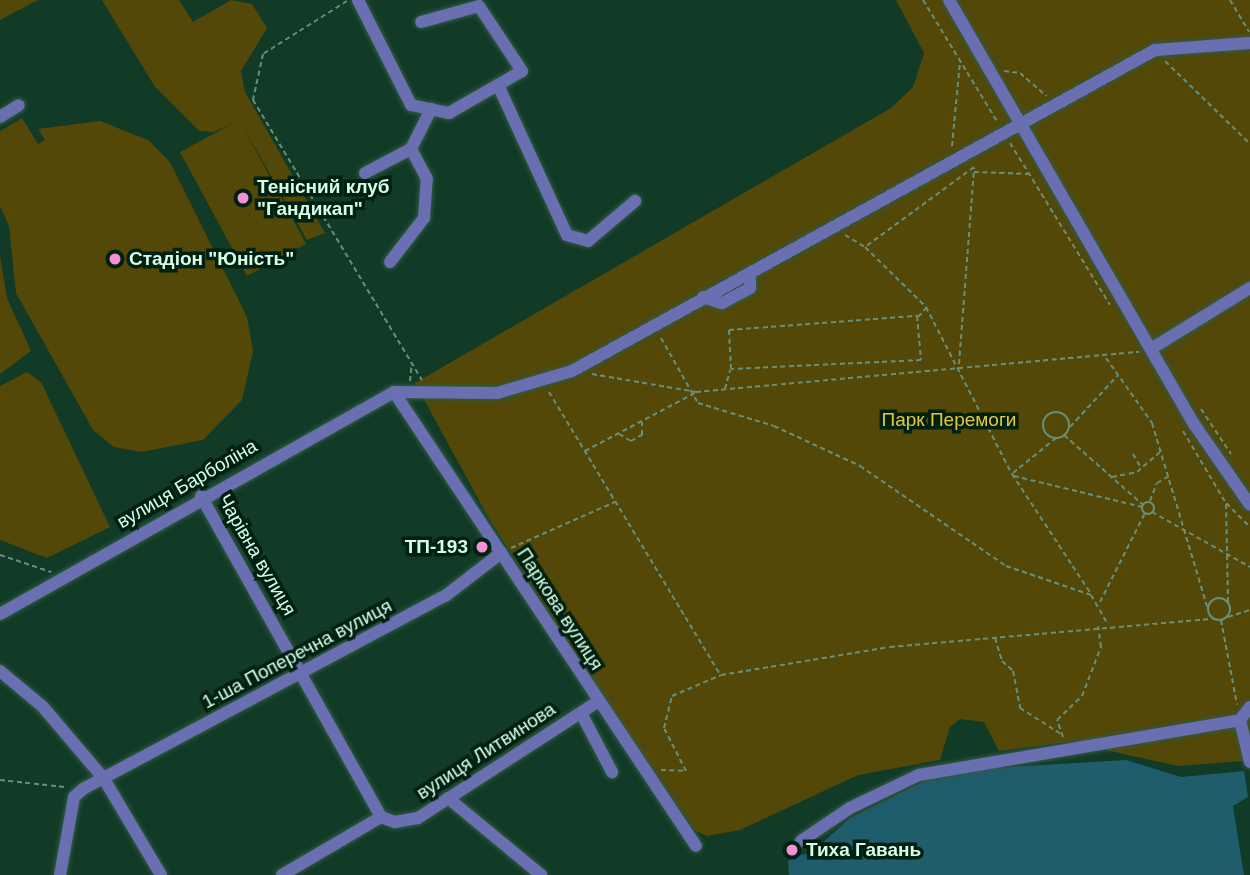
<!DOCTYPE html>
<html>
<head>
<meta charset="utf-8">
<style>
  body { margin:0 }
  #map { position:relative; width:1250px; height:875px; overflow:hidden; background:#113b26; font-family:Helvetica,sans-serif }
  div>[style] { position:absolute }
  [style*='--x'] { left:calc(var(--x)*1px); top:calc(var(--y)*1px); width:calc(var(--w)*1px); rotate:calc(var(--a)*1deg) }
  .green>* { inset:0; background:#534807 }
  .water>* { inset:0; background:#1f5c6c }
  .path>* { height:2px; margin-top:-1px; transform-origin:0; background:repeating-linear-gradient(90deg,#678f79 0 5px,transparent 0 8.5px) }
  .path>.ring { margin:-1px; padding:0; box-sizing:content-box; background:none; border:2px solid #678f79; border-radius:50% }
  .roads { filter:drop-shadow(0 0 2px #315a45) drop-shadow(0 0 2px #315a45) }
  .minor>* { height:12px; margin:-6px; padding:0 6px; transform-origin:6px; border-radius:6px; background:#696fb0 }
  .dots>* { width:19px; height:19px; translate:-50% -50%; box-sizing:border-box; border:4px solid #002011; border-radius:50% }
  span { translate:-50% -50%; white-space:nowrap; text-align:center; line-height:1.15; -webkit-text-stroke:7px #002011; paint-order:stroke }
  .poi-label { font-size:19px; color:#d8fee7; font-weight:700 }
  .left { translate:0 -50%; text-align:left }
  .right { translate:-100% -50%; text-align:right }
  .park-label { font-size:19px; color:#e3c939 }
  .street-label { font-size:19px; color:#d8fee7 }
</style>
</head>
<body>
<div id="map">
  <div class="green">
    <div style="clip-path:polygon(0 0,38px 0,0 20px)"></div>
    <div style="clip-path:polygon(102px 0,179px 0,193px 22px,231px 0,252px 4px,267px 28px,241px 71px,245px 92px,325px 233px,307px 240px,240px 121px,306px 244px,247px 276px,180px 152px,235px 122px,214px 132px,199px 131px,155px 87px)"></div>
    <div style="clip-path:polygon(896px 0,1250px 0,1250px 769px,1243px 761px,1178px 766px,1070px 742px,999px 751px,984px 722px,960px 719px,950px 727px,940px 760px,858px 775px,740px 830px,707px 836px,694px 830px,601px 694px,488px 517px,415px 383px,891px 108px,913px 87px,924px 53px)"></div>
    <div style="clip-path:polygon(22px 118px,38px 144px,45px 140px,38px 129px,100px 121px,148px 140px,170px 162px,247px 317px,253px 351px,242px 400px,203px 440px,141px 452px,114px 447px,93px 430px,16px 293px,9px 226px,0 206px,0 131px)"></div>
    <div style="clip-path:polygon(0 256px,7px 298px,31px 351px,0 374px)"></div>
    <div style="clip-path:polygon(27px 372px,41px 382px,110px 527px,47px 558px,0 540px,0 386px)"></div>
  </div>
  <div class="water">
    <div style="clip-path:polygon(1126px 760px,1181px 777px,1244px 771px,1248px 797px,1233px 806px,1244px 875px,789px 875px,788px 861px,795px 856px,811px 853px,850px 818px,926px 780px,991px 768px)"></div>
  </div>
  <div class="path">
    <div style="--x:923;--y:0;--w:144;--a:58.6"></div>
    <div style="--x:1230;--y:0;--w:37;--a:59"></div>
    <div style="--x:347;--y:1;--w:99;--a:147.8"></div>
    <div style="--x:263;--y:54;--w:47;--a:102.3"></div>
    <div style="--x:253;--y:100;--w:327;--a:58.9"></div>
    <div style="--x:1165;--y:61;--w:119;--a:44.3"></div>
    <div style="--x:1004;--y:71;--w:16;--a:7"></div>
    <div style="--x:1020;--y:73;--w:35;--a:41"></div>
    <div style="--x:1010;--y:143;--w:190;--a:58.3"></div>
    <div style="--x:952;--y:146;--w:84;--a:-84.6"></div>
    <div style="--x:974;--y:167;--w:135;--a:143.7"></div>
    <div style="--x:865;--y:247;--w:86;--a:44.5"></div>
    <div style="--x:926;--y:307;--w:188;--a:62.8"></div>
    <div style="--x:1012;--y:474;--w:144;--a:56.6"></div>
    <div style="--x:974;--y:172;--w:54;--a:2.1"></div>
    <div style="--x:845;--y:235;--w:23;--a:31"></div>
    <div style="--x:917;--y:316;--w:44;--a:84.8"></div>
    <div style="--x:921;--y:360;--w:190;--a:177.3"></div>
    <div style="--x:731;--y:369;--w:39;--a:-93"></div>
    <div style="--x:729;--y:330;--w:189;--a:-4.3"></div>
    <div style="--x:918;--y:317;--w:12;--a:-48"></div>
    <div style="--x:661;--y:338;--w:75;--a:60.4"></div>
    <div style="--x:698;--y:403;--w:79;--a:16.8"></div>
    <div style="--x:774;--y:426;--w:95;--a:24.9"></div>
    <div style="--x:860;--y:466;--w:177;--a:34.4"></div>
    <div style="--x:1006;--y:566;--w:90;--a:18.8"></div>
    <div style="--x:1091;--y:595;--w:32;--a:60"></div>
    <div style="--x:1106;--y:358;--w:80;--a:54.7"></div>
    <div style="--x:1152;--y:423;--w:195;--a:73.3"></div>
    <div style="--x:959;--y:364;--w:197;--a:-85.6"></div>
    <div style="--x:592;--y:374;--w:106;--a:9.8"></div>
    <div style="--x:696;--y:392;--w:445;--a:-5.2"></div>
    <div style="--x:410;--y:381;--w:18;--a:-84"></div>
    <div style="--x:725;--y:389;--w:20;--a:-75"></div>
    <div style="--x:549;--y:392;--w:330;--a:58.8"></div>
    <div style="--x:1201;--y:409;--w:54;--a:56.3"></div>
    <div class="ring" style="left:1043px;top:412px;width:24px;height:24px"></div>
    <div style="--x:1070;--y:427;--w:71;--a:-47.3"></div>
    <div style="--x:1183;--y:431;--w:84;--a:59.2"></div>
    <div style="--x:1226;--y:503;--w:34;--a:45"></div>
    <div style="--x:619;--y:434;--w:14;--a:30"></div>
    <div style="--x:631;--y:441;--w:13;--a:-29"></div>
    <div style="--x:642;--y:435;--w:13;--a:-90"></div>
    <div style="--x:1064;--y:435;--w:106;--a:41.5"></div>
    <div style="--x:585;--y:451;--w:124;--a:-27.8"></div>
    <div style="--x:1133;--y:454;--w:16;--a:60"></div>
    <div style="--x:1013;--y:473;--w:55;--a:-39.1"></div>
    <div style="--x:1014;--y:476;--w:132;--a:13.6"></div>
    <div style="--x:1112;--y:477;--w:25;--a:-11"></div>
    <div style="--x:1137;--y:472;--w:32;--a:-41"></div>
    <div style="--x:1150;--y:501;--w:19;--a:-69"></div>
    <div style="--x:1157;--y:483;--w:14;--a:-30"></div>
    <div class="ring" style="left:1142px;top:502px;width:10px;height:10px"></div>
    <div style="--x:1226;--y:504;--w:99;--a:88.8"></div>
    <div style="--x:1152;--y:512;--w:112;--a:29.3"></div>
    <div style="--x:511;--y:548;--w:114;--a:-23.9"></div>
    <div style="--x:0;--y:555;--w:54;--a:18.4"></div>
    <div class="ring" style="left:1208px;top:598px;width:20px;height:20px"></div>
    <div style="--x:1100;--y:602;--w:100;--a:-63.2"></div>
    <div style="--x:1228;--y:617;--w:23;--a:-18"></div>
    <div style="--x:1221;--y:620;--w:86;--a:79.3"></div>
    <div style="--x:995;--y:638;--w:24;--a:73"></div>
    <div style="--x:1002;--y:661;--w:15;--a:42"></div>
    <div style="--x:1013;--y:671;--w:38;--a:79"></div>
    <div style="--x:1020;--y:708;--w:49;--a:32.4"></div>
    <div style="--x:1063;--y:737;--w:18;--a:-109"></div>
    <div style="--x:1057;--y:720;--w:35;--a:-44"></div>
    <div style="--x:1082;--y:696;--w:53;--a:-68.8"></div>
    <div style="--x:1101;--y:647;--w:21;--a:-98"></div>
    <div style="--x:661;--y:770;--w:25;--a:2"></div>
    <div style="--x:686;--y:771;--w:48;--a:-117.1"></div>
    <div style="--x:664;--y:728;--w:33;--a:-76"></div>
    <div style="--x:672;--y:696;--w:53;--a:-23.2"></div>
    <div style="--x:721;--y:675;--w:171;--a:-9.4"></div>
    <div style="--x:890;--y:647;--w:324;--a:-5"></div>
    <div style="--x:0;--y:780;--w:65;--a:6.1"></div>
  </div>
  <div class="roads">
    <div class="minor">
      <div style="--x:358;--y:0;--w:118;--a:63.2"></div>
      <div style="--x:411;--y:105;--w:39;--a:12"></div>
      <div style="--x:449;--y:113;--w:84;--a:-29.9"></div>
      <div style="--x:522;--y:71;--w:78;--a:-123.5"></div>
      <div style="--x:479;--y:6;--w:60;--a:164.6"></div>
      <div style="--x:949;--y:0;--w:490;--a:60"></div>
      <div style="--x:1194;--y:424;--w:98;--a:55.3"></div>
      <div style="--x:498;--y:85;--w:165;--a:65.3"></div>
      <div style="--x:567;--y:235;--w:22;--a:16"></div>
      <div style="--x:588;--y:241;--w:62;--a:-40.4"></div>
      <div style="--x:0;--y:117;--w:22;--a:-32"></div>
      <div style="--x:365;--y:173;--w:52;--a:-27.6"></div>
      <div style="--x:411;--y:149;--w:45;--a:-63.4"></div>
      <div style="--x:390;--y:262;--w:56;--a:-52.3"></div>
      <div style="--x:424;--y:218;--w:39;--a:-86"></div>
      <div style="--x:427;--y:179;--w:34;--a:-118"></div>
      <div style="--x:703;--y:297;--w:20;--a:18"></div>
      <div style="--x:722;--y:303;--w:32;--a:-28"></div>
      <div style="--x:750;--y:288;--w:15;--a:-90"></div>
      <div style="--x:1154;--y:347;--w:113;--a:-31.6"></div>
      <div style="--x:394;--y:392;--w:103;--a:0.6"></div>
      <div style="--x:497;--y:393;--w:78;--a:-16.3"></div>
      <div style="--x:572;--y:371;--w:666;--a:-28.84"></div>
      <div style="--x:1155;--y:50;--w:95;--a:-4.2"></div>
      <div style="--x:394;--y:392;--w:545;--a:56.37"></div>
      <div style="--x:201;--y:496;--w:368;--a:60.7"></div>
      <div style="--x:0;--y:614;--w:452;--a:-29.4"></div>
      <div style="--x:0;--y:671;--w:56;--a:39.9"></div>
      <div style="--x:43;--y:707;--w:94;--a:49.7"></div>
      <div style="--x:104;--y:779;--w:112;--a:59.3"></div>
      <div style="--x:1250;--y:707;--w:16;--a:128"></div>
      <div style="--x:1240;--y:720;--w:43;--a:76.6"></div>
      <div style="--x:581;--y:713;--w:67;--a:62.3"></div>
      <div style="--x:448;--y:798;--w:121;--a:39.6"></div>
      <div style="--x:801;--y:841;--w:59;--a:-34"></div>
      <div style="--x:850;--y:808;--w:76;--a:-25.6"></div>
      <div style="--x:919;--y:775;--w:326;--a:-9.7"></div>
      <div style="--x:60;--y:875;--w:79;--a:-79.8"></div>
      <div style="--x:74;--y:797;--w:12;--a:-42"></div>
      <div style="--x:83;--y:789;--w:410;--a:-28.1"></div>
      <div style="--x:445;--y:596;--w:71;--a:-37.5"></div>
      <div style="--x:282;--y:875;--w:115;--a:-30.4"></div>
      <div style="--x:381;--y:817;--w:15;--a:20"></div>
      <div style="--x:395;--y:822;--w:23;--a:-10"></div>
      <div style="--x:418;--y:818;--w:213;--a:-32.9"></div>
    </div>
  </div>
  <div class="dots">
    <div style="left:243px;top:198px;background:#f391d6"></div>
    <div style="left:115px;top:259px;background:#f391d6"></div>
    <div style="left:482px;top:547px;background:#f391d6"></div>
    <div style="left:792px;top:850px;background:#f391d6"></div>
  </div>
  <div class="poi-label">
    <span class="left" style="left:257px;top:198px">Тенісний клуб<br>"Гандикап"</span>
    <span class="left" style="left:129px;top:259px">Стадіон "Юність"</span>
    <span class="right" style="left:468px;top:547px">ТП-193</span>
    <span class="left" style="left:806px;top:850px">Тиха Гавань</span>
  </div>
  <div class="park-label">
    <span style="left:949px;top:420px">Парк Перемоги</span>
  </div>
  <div class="street-label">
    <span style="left:187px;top:484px;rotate:-30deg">вулиця Барболіна</span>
    <span style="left:257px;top:555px;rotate:60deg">Чарівна вулиця</span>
    <span style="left:560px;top:609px;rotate:57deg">Паркова вулиця</span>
    <span style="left:297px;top:654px;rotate:-28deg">1-ша Поперечна вулиця</span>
    <span style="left:486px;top:751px;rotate:-33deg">вулиця Литвинова</span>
  </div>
</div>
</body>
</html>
